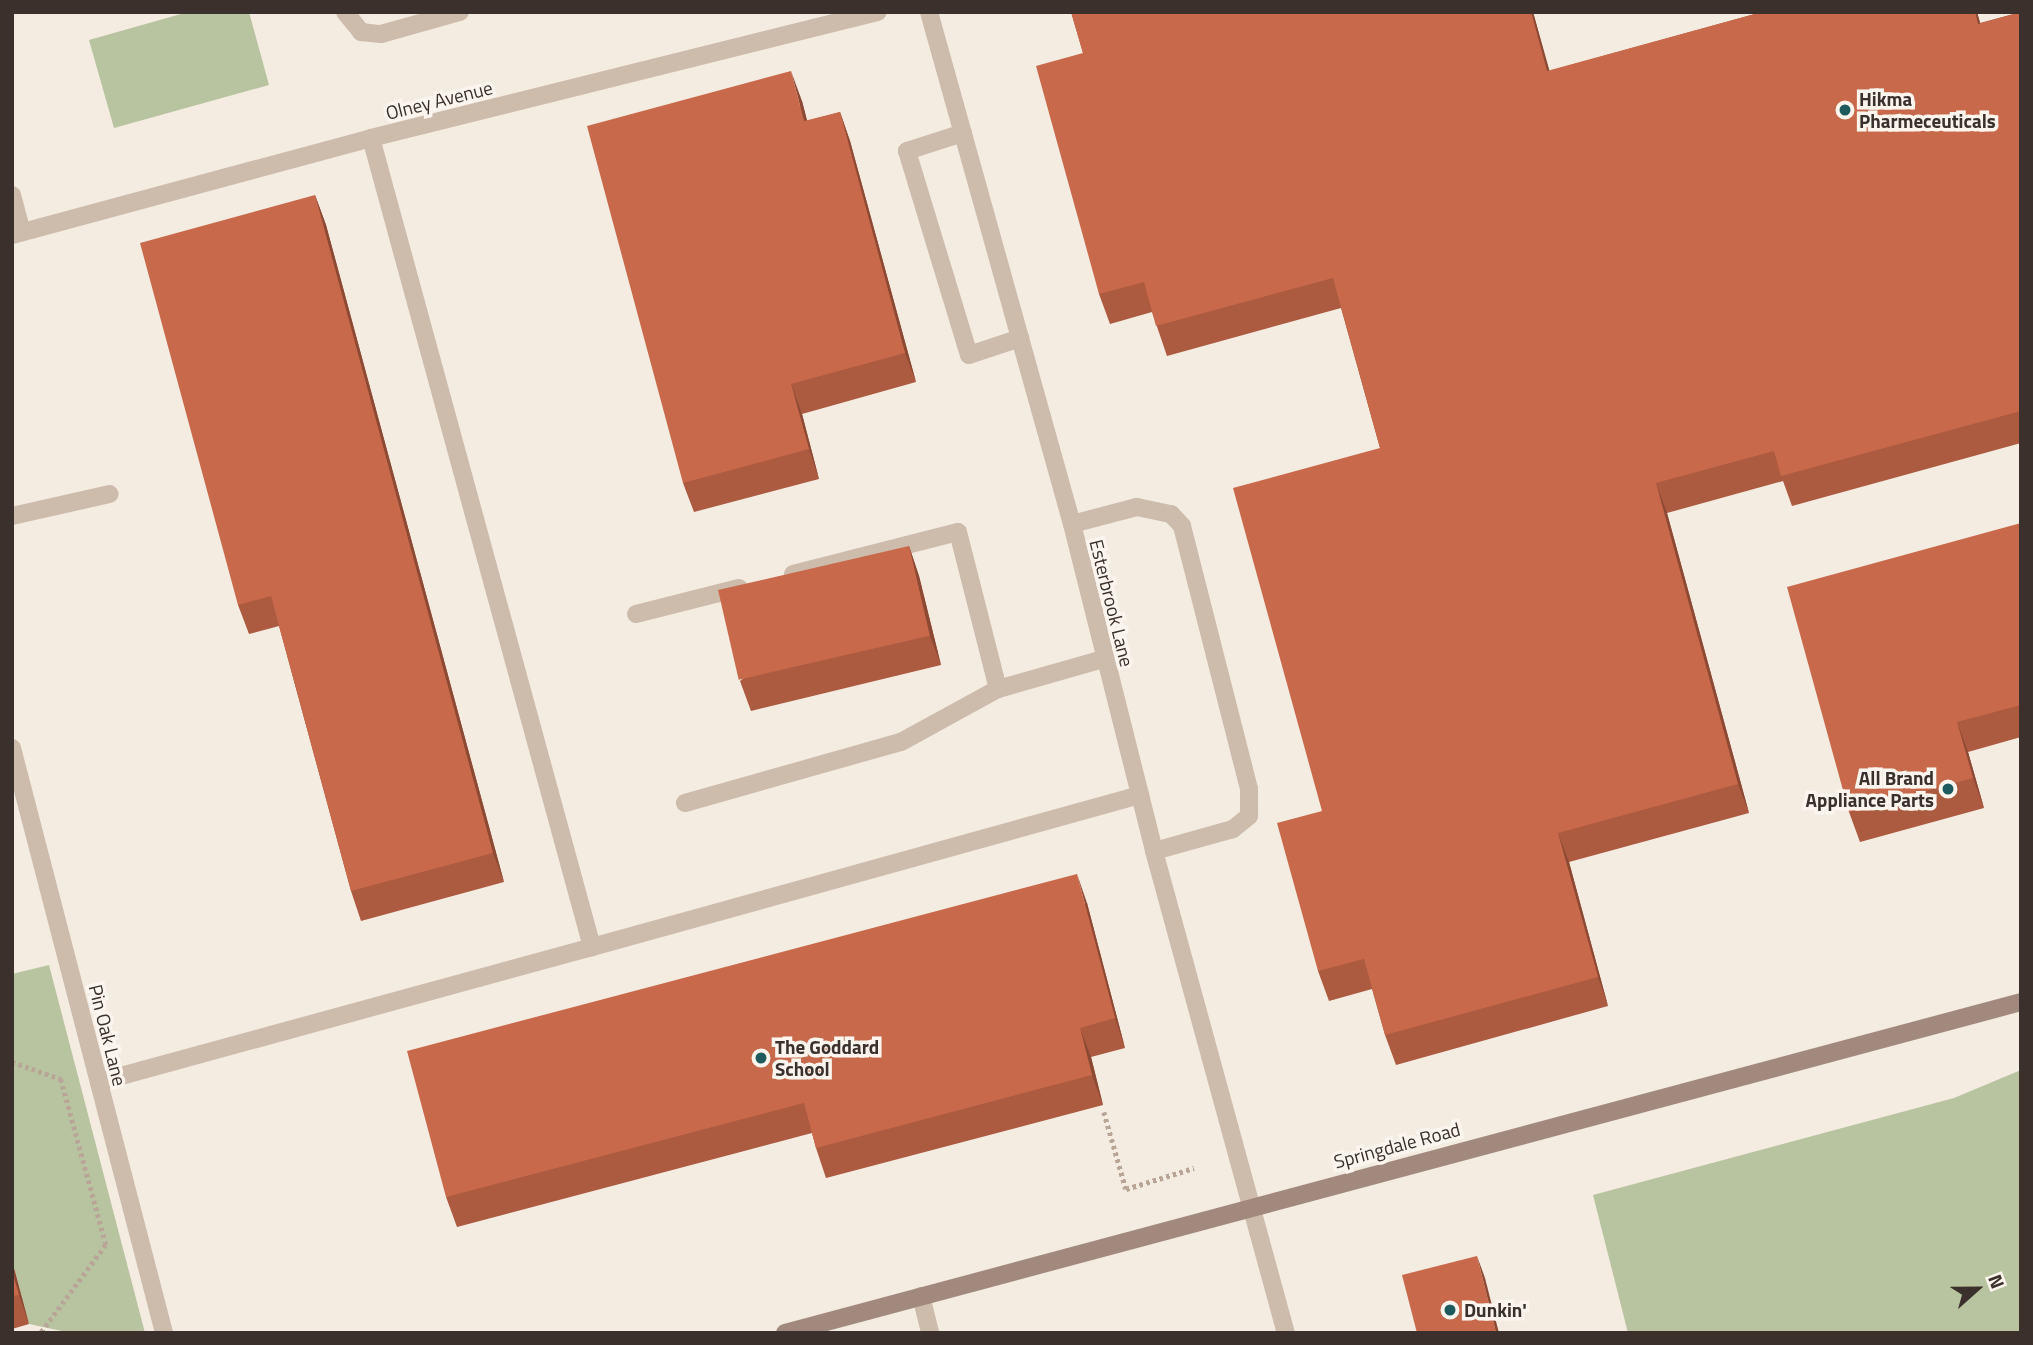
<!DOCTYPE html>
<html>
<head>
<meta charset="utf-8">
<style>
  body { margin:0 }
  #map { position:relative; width:2033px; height:1345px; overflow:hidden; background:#f4ebe1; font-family:"Titillium Web",sans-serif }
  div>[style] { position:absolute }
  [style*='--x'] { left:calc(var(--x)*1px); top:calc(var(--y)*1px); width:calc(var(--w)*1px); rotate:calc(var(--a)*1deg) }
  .green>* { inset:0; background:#b8c4a0 }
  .path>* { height:4.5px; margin-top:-2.25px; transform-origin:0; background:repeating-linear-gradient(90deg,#b9a596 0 3.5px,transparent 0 7px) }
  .lane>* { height:18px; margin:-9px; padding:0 9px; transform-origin:9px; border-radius:9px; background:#cdbbac }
  .street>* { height:18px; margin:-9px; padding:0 9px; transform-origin:9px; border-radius:9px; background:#cdbbac }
  .secondary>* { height:18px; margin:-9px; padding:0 9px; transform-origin:9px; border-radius:9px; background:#a18a7d }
  .wall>* { inset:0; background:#ac5a40 }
  .shaded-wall>* { inset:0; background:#8c4a34 }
  .building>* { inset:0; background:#c8694b; transform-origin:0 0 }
  .dots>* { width:19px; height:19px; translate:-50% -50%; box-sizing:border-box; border:4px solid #fbf5ee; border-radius:50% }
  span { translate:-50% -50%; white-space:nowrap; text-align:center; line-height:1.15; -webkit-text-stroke:7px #fbf5ee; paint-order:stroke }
  .poi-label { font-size:19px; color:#3b302b; font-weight:700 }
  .left { translate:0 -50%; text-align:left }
  .right { translate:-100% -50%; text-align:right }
  .street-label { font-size:19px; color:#3b302b }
  .frame { position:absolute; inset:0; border:14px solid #3b302b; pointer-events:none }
  .north { position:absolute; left:1942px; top:1254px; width:70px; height:70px; -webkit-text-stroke:5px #fbf5ee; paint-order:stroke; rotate:69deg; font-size:19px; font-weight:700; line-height:28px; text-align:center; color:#3b302b }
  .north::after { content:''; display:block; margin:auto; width:24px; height:32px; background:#3b302b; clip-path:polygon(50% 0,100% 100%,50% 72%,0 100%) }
</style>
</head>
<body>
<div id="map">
  <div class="green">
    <div style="clip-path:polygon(188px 12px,249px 12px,269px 85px,114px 128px,89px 40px)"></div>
    <div style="clip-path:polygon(49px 965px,145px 1333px,71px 1333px,29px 1324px,12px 1261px,12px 974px)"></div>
    <div style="clip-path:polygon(2021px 1070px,2021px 1333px,1628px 1333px,1593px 1195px,1954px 1098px)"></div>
  </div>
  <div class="path">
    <div style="--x:12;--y:1062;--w:52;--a:19.1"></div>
    <div style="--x:61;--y:1079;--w:172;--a:74.8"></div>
    <div style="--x:106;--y:1245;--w:109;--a:126.5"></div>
    <div style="--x:1104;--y:1112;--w:80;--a:74.1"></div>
    <div style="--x:1126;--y:1189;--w:71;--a:-17.2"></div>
  </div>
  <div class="lane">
    <div style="--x:345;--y:12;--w:26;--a:51"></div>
    <div style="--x:361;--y:32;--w:20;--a:6"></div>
    <div style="--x:381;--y:34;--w:82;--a:-15.6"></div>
    <div style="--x:963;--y:133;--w:59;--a:162.2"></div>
    <div style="--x:907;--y:151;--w:213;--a:73.1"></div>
    <div style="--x:969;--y:355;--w:54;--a:-18.4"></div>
    <div style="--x:12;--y:516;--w:100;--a:-12.7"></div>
    <div style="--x:1072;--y:524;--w:67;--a:-14.7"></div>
    <div style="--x:1137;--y:507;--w:35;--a:12"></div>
    <div style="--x:1171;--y:514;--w:16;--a:47"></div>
    <div style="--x:1182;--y:526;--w:271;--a:75.7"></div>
    <div style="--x:1249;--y:789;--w:27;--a:90"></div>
    <div style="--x:1249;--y:816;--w:21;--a:141"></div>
    <div style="--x:1233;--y:829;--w:82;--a:164.4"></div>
    <div style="--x:793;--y:574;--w:170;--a:-14.3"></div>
    <div style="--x:958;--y:532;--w:162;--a:75.7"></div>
    <div style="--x:998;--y:689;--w:109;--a:-15.9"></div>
    <div style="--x:636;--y:614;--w:106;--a:-14.2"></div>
    <div style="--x:685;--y:803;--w:224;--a:-15.8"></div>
    <div style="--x:901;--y:742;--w:111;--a:-28.7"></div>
    <div style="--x:99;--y:1082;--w:511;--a:-15.31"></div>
    <div style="--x:921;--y:1296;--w:38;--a:76"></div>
  </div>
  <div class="street">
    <div style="--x:929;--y:12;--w:532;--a:74.4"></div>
    <div style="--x:1072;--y:524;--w:337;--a:75.9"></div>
    <div style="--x:1154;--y:851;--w:500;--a:74.7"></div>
    <div style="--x:371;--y:138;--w:839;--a:74.72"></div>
    <div style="--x:592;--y:947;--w:569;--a:-15.5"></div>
    <div style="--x:12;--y:195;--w:38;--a:75"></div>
    <div style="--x:12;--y:235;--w:372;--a:-15.1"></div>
    <div style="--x:371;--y:138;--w:522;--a:-13.96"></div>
    <div style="--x:12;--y:748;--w:604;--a:75.43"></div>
  </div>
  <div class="secondary">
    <div style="--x:785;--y:1333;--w:1280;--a:-14.99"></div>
  </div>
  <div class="wall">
    <div style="clip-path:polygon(1071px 12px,1533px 12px,1549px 71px,1762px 12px,1977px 12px,1980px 23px,2021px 12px,2021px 443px,1792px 506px,1783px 481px,1667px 513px,1749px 813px,1569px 862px,1608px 1006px,1396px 1065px,1385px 1035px,1372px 989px,1329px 1001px,1318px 971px,1322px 811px,1380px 448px,1341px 308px,1167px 356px,1152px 312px,1110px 324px,1099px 294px,1083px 53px)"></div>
    <div style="clip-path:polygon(802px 101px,807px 121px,840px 112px,850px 141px,916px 382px,802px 414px,819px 479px,694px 512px,683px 483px)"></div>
    <div style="clip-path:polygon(315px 195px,326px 225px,504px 882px,361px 921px,351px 891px,279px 626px,249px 634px,238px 605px)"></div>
    <div style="clip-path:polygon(2021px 523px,2021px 737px,1968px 752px,1984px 808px,1860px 842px,1849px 812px)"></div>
    <div style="clip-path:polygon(909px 546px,919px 576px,941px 665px,751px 711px,740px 681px)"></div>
    <div style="clip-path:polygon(1087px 903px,1125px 1048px,1091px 1057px,1103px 1105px,826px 1178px,816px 1148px,812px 1133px,457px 1227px,446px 1197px)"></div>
    <div style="clip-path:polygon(12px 1261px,29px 1324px,12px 1329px)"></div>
  </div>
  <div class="shaded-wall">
    <div style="clip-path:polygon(1531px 12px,1533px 12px,1558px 101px,1547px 71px)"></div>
    <div style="clip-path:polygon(1975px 12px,1977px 12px,1989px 54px,1978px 24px)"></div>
    <div style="clip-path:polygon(791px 71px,802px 101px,815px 151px,804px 121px)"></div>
    <div style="clip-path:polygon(840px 112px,850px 141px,916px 382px,905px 353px)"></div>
    <div style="clip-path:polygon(315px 195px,326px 225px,504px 882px,493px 853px)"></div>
    <div style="clip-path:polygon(791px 384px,802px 414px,819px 479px,809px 449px)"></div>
    <div style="clip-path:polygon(1656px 483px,1667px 513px,1749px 813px,1738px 784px)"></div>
    <div style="clip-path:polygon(909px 546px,919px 576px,941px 665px,930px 636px)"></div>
    <div style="clip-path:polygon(1957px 722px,1968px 752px,1984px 808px,1973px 778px)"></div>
    <div style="clip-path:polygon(1558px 833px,1569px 862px,1608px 1006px,1598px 977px)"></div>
    <div style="clip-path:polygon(1077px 874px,1087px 903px,1125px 1048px,1115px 1018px)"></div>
    <div style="clip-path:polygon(1080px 1028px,1091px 1057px,1103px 1105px,1092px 1075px)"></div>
    <div style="clip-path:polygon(1477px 1256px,1485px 1278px,1499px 1333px,1496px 1333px)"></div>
    <div style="clip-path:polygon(12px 1261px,29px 1324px,19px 1295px,12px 1271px)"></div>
  </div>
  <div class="building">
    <div style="clip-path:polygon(1071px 12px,1531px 12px,1547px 71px,1762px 12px,1975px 12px,1978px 24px,2021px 12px,2021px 411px,1781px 476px,1774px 451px,1656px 483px,1738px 784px,1558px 833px,1598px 977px,1385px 1035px,1364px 959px,1318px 971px,1277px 823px,1322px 811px,1233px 488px,1380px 448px,1333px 278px,1156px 326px,1144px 282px,1099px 294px,1036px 66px,1083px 53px)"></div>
    <div style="clip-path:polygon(791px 71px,804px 121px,840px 112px,905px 353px,791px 384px,809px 449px,683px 483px,587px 126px)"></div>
    <div style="clip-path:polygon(315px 195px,493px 853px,351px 891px,271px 596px,238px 605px,140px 243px)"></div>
    <div style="clip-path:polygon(2021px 523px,2021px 705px,1957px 722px,1973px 778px,1849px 812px,1787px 587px)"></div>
    <div style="left:909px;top:546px;width:92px;height:196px;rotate:77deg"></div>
    <div style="clip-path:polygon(1077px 874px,1115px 1018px,1080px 1028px,1092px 1075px,816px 1148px,804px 1103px,446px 1197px,407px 1051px)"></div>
    <div style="clip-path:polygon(1477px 1256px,1496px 1332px,1417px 1333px,1402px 1275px)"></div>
    <div style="clip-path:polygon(12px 1271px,19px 1295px,12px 1296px)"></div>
  </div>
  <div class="dots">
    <div style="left:1845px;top:110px;background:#1f5a5e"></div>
    <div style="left:1948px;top:789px;background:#1f5a5e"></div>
    <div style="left:761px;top:1058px;background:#1f5a5e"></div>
    <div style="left:1450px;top:1310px;background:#1f5a5e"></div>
  </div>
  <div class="poi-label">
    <span class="left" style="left:1859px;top:110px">Hikma<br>Pharmeceuticals</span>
    <span class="right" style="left:1934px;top:789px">All Brand<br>Appliance Parts</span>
    <span class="left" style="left:775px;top:1058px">The Goddard<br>School</span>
    <span class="left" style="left:1464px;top:1310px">Dunkin'</span>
  </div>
  <div class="street-label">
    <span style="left:439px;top:100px;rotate:-14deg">Olney Avenue</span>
    <span style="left:1112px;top:603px;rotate:76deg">Esterbrook Lane</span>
    <span style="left:108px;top:1035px;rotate:76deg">Pin Oak Lane</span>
    <span style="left:1397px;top:1145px;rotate:-15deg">Springdale Road</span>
  </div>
  <div class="frame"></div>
  <div class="north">N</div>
</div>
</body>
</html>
